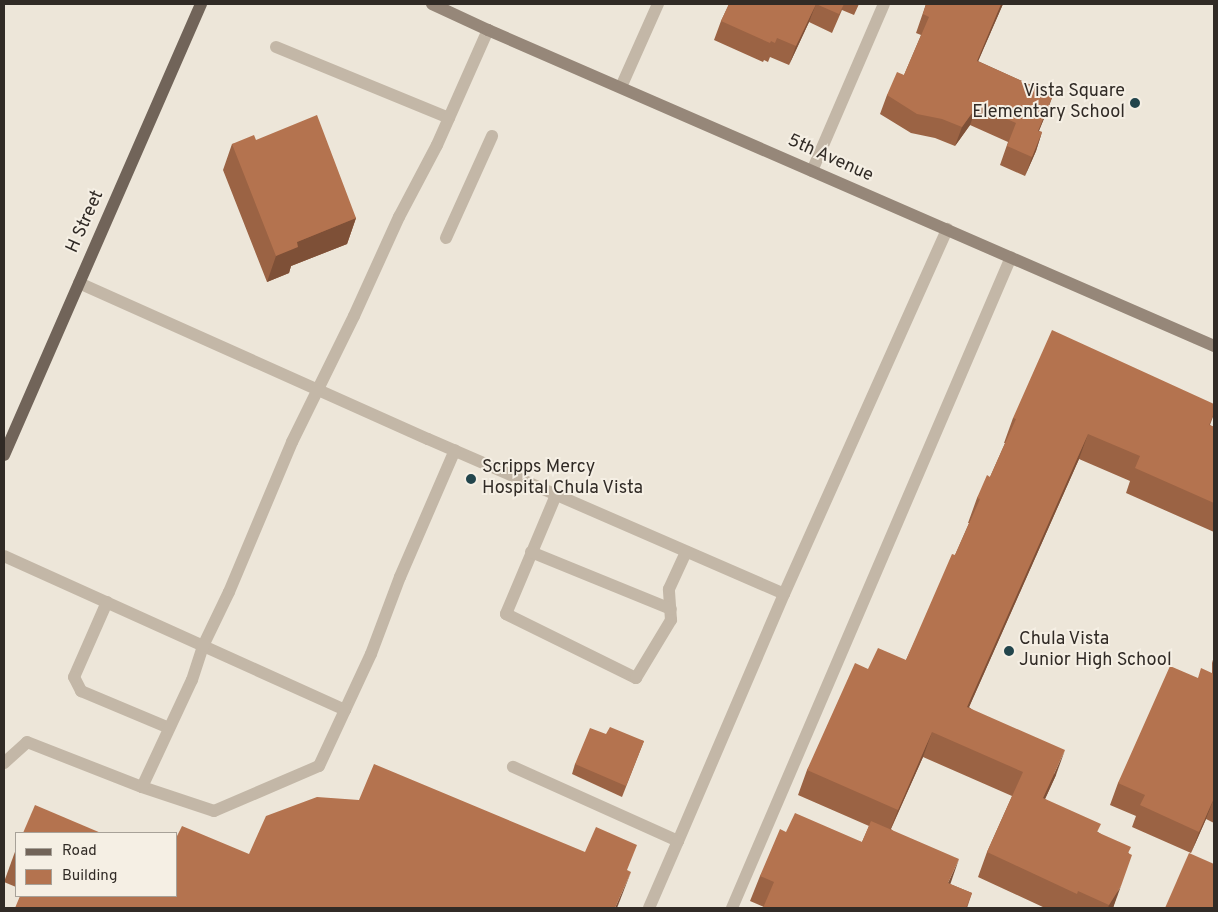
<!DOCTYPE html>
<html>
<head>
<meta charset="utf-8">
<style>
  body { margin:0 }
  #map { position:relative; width:1218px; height:912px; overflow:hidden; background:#ede6d9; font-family:Overpass,sans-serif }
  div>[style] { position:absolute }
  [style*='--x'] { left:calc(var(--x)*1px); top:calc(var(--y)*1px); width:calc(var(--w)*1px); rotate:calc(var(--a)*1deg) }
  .lane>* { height:12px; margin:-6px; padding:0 6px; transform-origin:6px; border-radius:6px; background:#c3b7a7 }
  .street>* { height:12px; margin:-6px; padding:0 6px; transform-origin:6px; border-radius:6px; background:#c3b7a7 }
  .secondary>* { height:12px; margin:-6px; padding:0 6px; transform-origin:6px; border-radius:6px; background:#968779 }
  .primary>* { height:12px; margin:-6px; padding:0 6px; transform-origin:6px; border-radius:6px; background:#716459 }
  .wall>* { inset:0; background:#9b6344 }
  .shaded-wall>* { inset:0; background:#7e5037 }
  .building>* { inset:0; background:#b4734f }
  .dots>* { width:14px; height:14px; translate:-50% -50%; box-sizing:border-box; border:2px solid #f5efe4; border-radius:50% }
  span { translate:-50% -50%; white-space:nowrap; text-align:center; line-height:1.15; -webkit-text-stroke:4px #f5efe4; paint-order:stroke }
  .poi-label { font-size:18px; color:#312b26 }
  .right { translate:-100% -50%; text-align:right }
  .left { translate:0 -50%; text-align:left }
  .street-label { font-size:18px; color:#312b26 }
  .frame { position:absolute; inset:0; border:5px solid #312b26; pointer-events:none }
  .legend { position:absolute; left:15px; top:832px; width:162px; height:65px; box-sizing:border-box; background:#f5efe4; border:1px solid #a7a198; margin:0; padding:6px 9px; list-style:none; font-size:15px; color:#312b26 }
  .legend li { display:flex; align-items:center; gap:10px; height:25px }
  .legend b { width:25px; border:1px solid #a7a198 }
</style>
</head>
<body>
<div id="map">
  <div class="lane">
    <div style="--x:276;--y:47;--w:187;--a:22.3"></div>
    <div style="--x:812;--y:171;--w:182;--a:-66.7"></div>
    <div style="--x:446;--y:238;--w:112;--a:-65.7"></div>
    <div style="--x:79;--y:283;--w:382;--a:24.1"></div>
    <div style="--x:428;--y:439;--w:388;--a:23.5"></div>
    <div style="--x:784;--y:594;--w:269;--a:113.2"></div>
    <div style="--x:678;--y:841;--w:181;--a:-155.8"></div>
    <div style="--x:556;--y:495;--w:129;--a:112.8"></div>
    <div style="--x:506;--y:614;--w:145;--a:26.2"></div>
    <div style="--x:636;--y:678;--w:68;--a:-58.9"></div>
    <div style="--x:671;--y:620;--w:31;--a:-94"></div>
    <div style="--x:669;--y:589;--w:41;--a:-65.3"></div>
    <div style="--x:531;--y:552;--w:151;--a:22.2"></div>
    <div style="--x:4;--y:556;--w:374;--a:24.3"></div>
    <div style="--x:345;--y:710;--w:62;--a:-65.1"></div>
    <div style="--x:371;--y:654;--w:82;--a:-69.4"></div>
    <div style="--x:400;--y:577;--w:138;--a:-66.6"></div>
    <div style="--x:784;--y:594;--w:400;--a:-65.9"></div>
    <div style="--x:107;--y:602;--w:82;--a:113.7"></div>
    <div style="--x:74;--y:677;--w:16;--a:63"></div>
    <div style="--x:81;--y:691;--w:95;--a:22.8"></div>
    <div style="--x:4;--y:763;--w:31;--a:-42"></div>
    <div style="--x:27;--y:742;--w:123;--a:21.4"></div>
    <div style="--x:142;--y:787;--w:76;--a:18.4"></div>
    <div style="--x:214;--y:811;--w:114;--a:-23.2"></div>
    <div style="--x:319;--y:766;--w:62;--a:-65.1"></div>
    <div style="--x:142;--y:787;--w:118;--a:-65"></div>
    <div style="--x:192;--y:680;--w:36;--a:-72"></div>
    <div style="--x:203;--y:646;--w:60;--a:-64.3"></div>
    <div style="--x:229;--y:592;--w:163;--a:-67.2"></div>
    <div style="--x:292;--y:442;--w:140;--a:-63.8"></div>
    <div style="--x:354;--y:316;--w:109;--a:-65.6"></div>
    <div style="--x:399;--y:217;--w:81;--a:-62.2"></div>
    <div style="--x:437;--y:145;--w:126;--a:-66.1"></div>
    <div style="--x:649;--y:908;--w:73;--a:-66.6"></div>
    <div style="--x:732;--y:908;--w:708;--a:-66.8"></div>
  </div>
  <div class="street">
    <div style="--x:621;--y:87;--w:91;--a:-66"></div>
  </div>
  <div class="secondary">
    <div style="--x:432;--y:4;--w:62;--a:24.9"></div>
    <div style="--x:488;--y:30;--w:792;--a:23.52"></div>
  </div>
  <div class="primary">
    <div style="--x:4;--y:455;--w:492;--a:-66.4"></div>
  </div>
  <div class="wall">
    <div style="clip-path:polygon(729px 4px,859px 4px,854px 15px,842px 10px,832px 33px,809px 22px,789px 65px,770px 57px,768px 62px,764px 60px,763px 62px,714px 40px,721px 21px)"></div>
    <div style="clip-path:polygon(926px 4px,1003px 4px,978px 61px,1053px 95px,1039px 131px,1042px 132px,1036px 151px,1025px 176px,1000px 165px,1008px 142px,970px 125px,955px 146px,935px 138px,911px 133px,880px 114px,887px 95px,904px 75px,921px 35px,916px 33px)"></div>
    <div style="clip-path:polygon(256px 140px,356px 218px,347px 244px,291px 266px,289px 273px,267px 282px,223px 170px,232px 144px)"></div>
    <div style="clip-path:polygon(1214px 404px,1214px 414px,1210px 425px,1214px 427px,1214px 532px,1126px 493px,1130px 481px,1079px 459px,969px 707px,1056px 775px,1045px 799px,1098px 832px,1129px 853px,1113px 908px,1045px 908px,978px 877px,987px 852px,1012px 796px,923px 757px,891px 829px,950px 884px,972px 893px,967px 908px,763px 908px,764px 907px,750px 901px,760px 876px,786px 832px,862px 842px,869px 826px,798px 795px,807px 770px,868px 669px,906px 660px,955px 555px,969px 523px,968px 523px,977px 498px,990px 477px,1005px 443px,1004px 443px,1013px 418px)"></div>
    <div style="clip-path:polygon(1214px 656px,1214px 823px,1206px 819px,1191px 853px,1132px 827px,1136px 816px,1110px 805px,1118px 783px,1198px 678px,1212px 673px,1212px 663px)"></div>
    <div style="clip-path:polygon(606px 734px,644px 741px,622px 797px,572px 774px,575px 764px)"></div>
    <div style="clip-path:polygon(16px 849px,16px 887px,4px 882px)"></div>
  </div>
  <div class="shaded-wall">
    <div style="clip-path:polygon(816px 4px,809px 22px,789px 65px,796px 46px)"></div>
    <div style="clip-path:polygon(1001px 4px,1003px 4px,970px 80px,977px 61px)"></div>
    <div style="clip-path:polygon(1053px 95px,1046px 114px,1031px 149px,1038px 131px)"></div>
    <div style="clip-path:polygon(977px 106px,970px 125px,955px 146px,962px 127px)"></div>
    <div style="clip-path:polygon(1042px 132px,1036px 151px,1025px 176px,1032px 157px)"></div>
    <div style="clip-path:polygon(356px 218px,347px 244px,291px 266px,289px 273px,267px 282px,276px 256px,297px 242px)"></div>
    <div style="clip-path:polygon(1088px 434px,1079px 459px,958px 732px,967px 707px)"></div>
    <div style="clip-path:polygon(932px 732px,923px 757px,888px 835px,898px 810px)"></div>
    <div style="clip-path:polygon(1065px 750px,1056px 775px,1034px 823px,1043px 798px)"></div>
    <div style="clip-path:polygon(1214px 798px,1206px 819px,1191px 853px,1199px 832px)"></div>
    <div style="clip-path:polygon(959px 859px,950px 885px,948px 883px)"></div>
    <div style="clip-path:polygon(631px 872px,617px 908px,615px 908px)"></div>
    <div style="clip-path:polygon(1121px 886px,1113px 908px,1108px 908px,1109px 905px)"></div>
  </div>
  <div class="building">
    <div style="clip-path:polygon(729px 4px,816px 4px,796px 46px,777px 38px,775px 43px,771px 41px,770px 43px,721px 21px)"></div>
    <div style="clip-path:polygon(816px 4px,844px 4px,839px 14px)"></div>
    <div style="clip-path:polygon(926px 4px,1001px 4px,977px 61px,1053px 95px,1038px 131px,1042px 132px,1032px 157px,1007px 146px,1016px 123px,977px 106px,962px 127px,942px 119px,917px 114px,887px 95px,897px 72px,904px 75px,929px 17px,923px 14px)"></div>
    <div style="clip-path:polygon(317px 115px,356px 218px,297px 242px,298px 247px,276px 256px,232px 144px,254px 135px,256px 140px)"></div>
    <div style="clip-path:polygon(1052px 330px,1214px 404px,1214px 413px,1209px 425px,1214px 427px,1214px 503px,1135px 468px,1140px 456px,1088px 434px,967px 707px,1065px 750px,1043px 798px,1101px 824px,1097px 832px,1131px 847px,1128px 853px,1132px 855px,1121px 886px,1109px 905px,1078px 891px,1077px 894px,987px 852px,1023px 772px,932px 732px,898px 810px,807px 770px,855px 663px,868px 669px,878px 648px,906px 660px,952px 554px,955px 555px,980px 499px,977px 498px,987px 475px,990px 477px,1016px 419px,1013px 418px)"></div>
    <div style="clip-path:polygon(1170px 666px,1198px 678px,1201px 668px,1214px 674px,1214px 798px,1199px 832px,1140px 805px,1145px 795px,1118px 783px)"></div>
    <div style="clip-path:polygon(610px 727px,644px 741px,626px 786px,575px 764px,590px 728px,606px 734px)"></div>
    <div style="clip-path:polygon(374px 764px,585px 852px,596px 827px,637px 845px,627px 870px,631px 872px,615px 908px,15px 908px,20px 896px,176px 896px,176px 838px,182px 826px,249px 854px,266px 816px,317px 797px,359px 800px)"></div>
    <div style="clip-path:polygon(35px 805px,101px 833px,23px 833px)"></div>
    <div style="clip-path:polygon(795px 813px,862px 842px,871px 821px,959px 859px,948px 883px,972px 893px,966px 908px,763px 908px,774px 882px,760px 876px,780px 829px,786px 832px)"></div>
    <div style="clip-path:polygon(1189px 853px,1214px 864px,1214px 908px,1165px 908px)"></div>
  </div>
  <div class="dots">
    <div style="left:1135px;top:103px;background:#22454c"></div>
    <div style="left:471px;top:479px;background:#22454c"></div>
    <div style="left:1009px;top:651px;background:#22454c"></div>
  </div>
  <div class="poi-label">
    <span class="right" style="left:1125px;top:103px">Vista Square<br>Elementary School</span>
    <span class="left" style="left:482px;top:479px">Scripps Mercy<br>Hospital Chula Vista</span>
    <span class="left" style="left:1019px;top:651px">Chula Vista<br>Junior High School</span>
  </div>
  <div class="street-label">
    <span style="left:830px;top:159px;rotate:24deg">5th Avenue</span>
    <span style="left:86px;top:222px;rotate:-66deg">H Street</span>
  </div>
  <div class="frame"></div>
  <ul class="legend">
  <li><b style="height:6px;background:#716459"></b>Road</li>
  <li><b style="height:14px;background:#b4734f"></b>Building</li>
  </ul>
</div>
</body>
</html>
